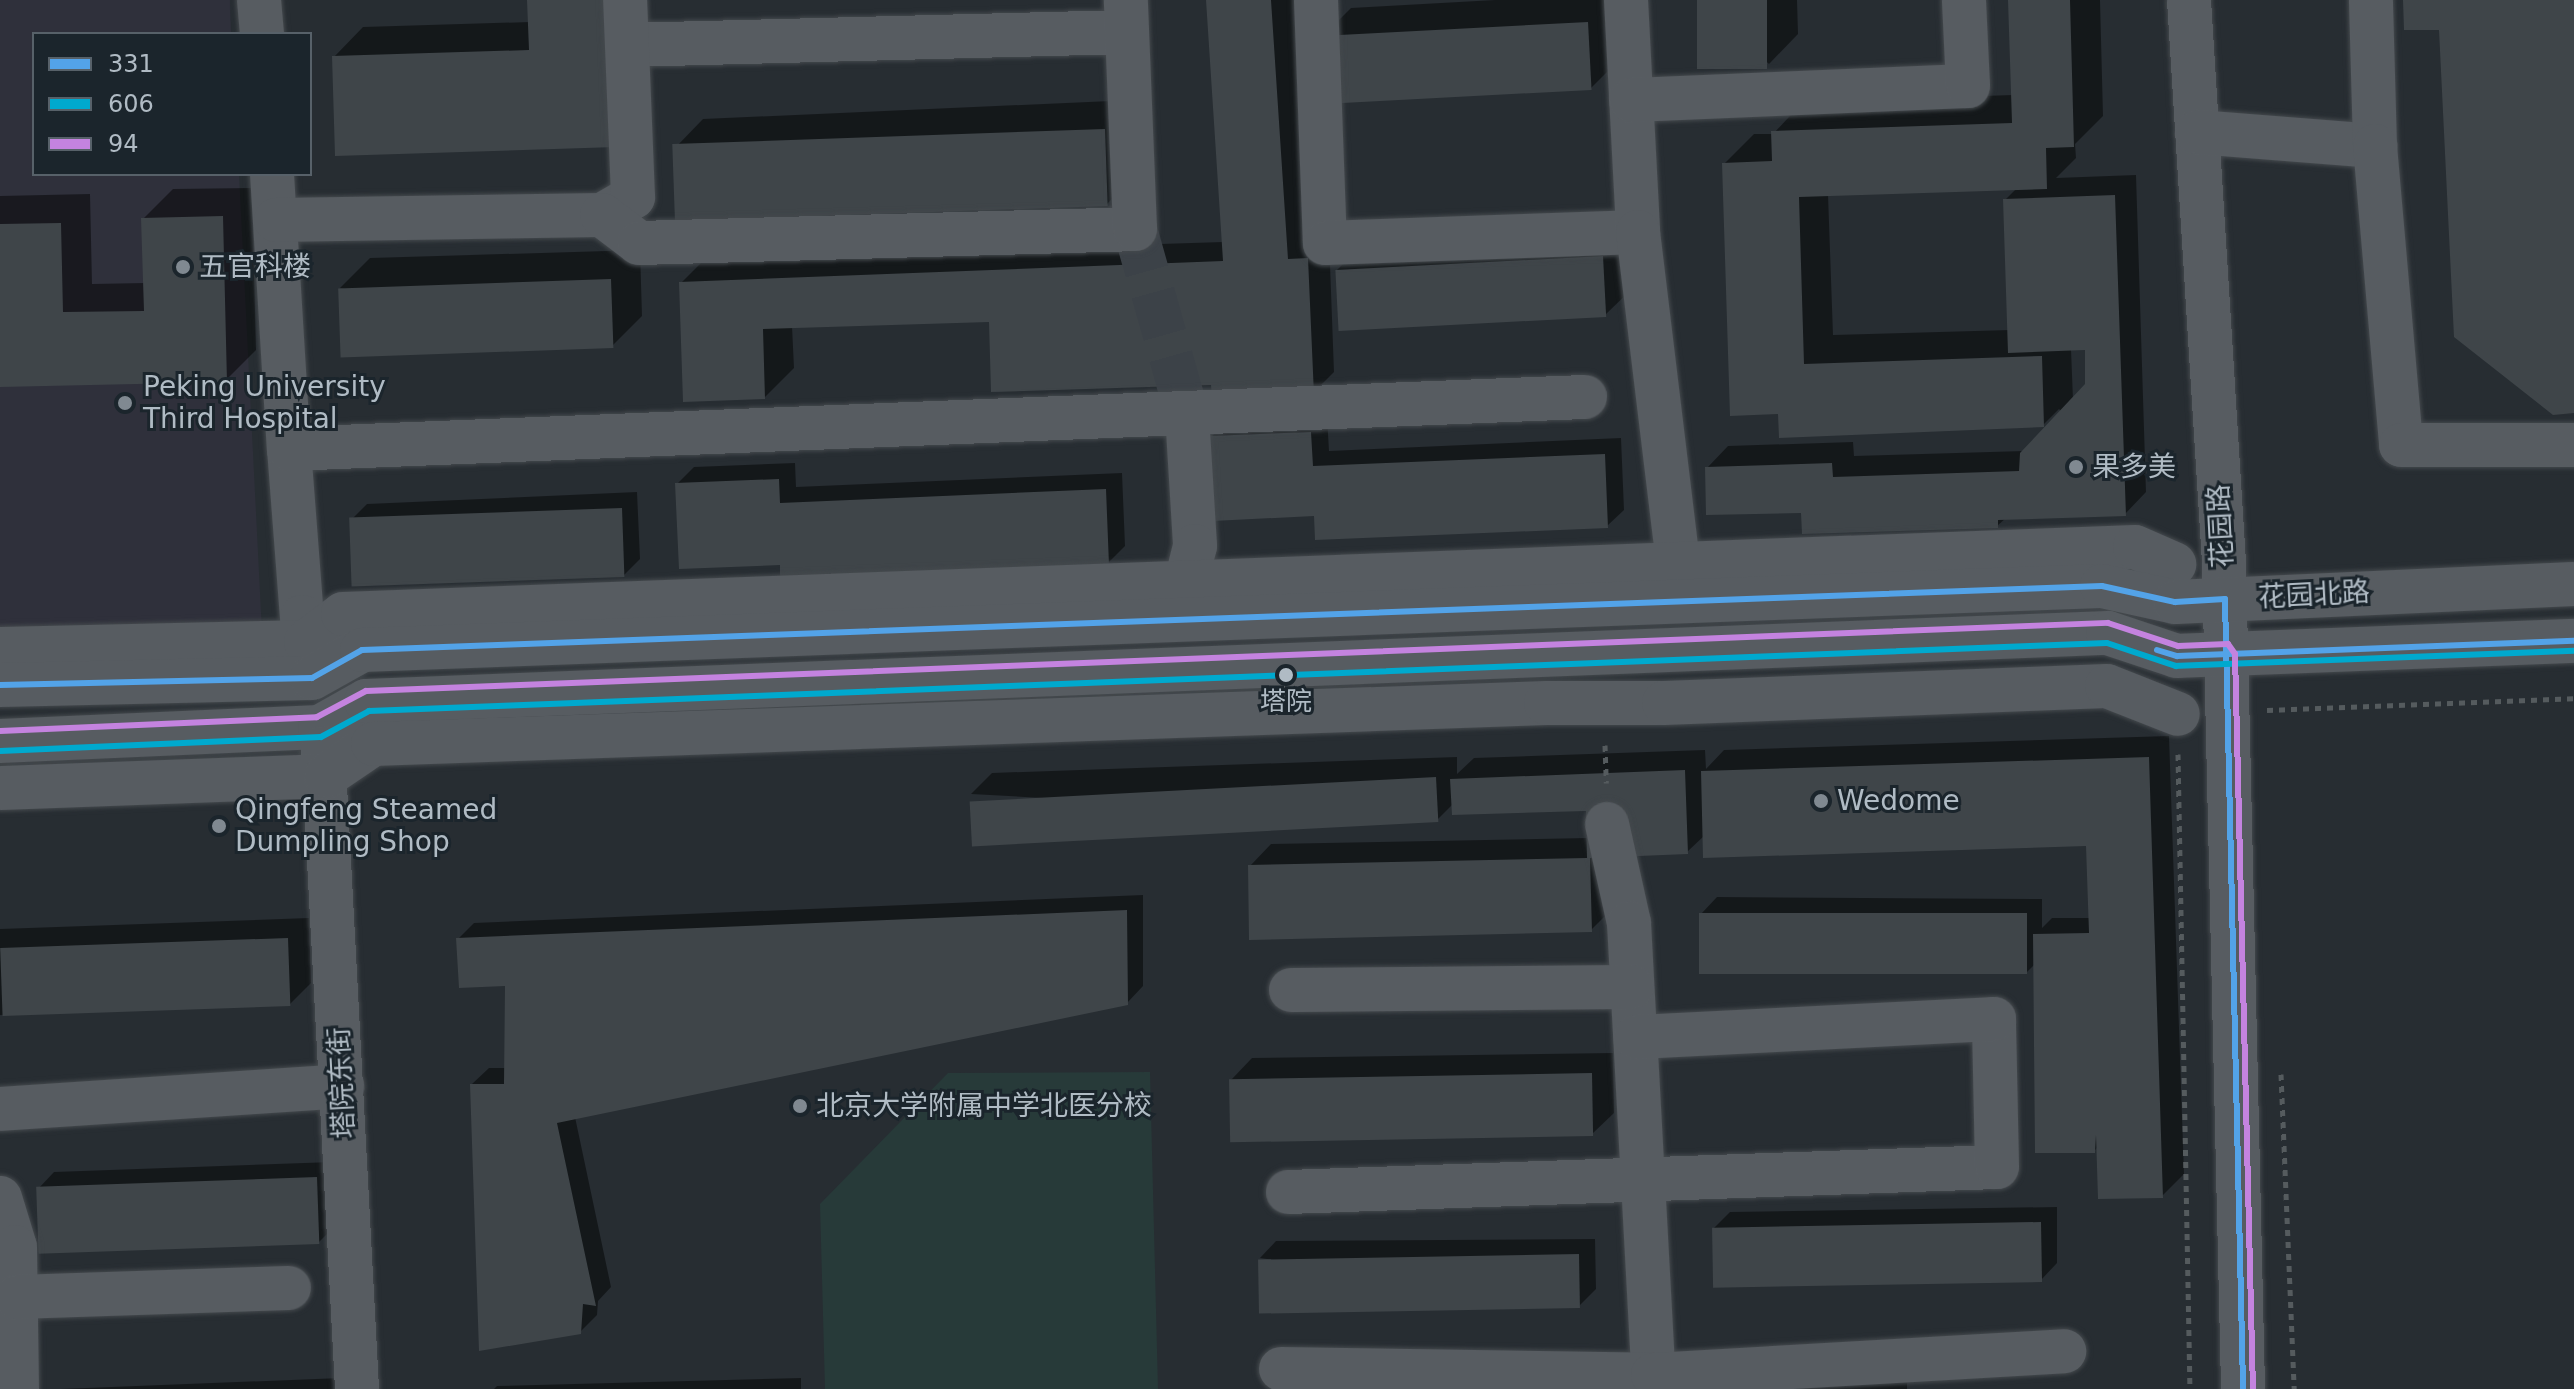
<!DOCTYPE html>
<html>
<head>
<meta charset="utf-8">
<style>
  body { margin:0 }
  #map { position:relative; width:2574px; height:1389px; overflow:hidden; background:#272d32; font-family:"DejaVu Sans","Noto Sans SC",sans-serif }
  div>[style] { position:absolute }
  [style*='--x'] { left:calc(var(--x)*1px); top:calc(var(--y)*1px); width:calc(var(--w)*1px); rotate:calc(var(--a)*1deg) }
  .medical>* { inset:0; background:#2f303b }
  .green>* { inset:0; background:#273a39 }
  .shadow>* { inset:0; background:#0007 }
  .building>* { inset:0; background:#3f4549; transform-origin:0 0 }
  .minor-tunnel>* { height:44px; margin-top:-22px; transform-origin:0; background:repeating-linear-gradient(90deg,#3c4248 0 44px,transparent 0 66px) }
  .path>* { height:5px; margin-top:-2.5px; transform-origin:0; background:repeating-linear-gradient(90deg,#555b5e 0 6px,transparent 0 12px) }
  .roads { filter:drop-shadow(0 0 2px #44494d) drop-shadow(0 0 2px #44494d) }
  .minor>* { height:44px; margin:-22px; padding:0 22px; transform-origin:22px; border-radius:22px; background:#575c61 }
  .bus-1>* { height:6px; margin:-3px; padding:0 3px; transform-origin:3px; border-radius:3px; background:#53a3e8 }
  .bus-2>* { height:6px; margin:-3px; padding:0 3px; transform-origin:3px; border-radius:3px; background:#00a9ce }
  .bus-3>* { height:6px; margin:-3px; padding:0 3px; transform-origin:3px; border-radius:3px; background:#c483df }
  .dots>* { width:22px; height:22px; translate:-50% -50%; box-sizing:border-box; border:4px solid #1b252c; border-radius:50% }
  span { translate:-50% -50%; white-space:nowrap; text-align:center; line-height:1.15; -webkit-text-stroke:6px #1b252c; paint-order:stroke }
  .bus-label { font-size:26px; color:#b0bbc4 }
  .poi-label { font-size:28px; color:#b0bbc4 }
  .left { translate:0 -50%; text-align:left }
  .street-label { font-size:28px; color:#b0bbc4 }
  .legend { position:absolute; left:32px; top:32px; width:280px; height:144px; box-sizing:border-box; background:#1b252c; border:2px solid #576169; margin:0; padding:10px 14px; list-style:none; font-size:24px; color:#b0bbc4 }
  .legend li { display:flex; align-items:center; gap:16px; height:40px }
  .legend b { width:40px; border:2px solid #576169 }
</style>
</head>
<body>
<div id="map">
  <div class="medical">
    <div style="clip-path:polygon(0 0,230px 0,231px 34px,34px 34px,34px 174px,239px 174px,262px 632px,0 637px)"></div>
  </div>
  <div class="green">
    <div style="clip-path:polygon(1150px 1072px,1158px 1389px,825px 1389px,820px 1204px,948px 1073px)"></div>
  </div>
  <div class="shadow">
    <div style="clip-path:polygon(529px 0,644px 116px,334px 57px,363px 27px,530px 22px)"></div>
    <div style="clip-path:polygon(1208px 0,1302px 0,1329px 237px,1334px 372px,1313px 393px,1213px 383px,991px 320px,792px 326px,794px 368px,765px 397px,681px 283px,711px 253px,1160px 236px,1160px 244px,1223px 242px)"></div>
    <div style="clip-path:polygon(1495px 0,1617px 0,1620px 59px,1591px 88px,1322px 37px,1351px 8px)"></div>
    <div style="clip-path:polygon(1699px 0,1797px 0,1798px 34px,1769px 64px)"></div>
    <div style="clip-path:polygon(evenodd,2010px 0,2100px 0,2103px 116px,2075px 144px,2076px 158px,2056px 178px,2136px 175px,2146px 492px,2125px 514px,2006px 518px,1997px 526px,1803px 511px,1707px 468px,1728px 446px,1853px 442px,1854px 456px,2024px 451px,2062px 412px,2059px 409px,2043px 425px,1780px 412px,1724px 164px,1754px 134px,1773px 134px,1803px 102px,2013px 95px,2010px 0,2017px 188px,2005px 200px,2010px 330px,1833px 335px,1828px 194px,2017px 188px,2010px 0,2087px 348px,2087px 385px,2073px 400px,2071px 349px,2087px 348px)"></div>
    <div style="clip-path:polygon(1133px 100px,1136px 174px,1107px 204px,674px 149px,703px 119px)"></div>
    <div style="clip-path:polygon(252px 188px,256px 350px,226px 380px,0 385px,0 196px,90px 194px,92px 284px,145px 283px,143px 219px,173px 189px)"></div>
    <div style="clip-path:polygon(1632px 228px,1635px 286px,1605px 315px,1337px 270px,1366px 241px)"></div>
    <div style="clip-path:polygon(640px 250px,642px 316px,612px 346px,340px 288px,370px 258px)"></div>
    <div style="clip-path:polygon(1327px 416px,1329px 451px,1621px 438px,1624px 510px,1607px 526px,1316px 514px,1211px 437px,1228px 421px)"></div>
    <div style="clip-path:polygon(795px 463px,796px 487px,1122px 473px,1125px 546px,1108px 563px,782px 563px,677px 484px,694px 467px)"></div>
    <div style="clip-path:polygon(637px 492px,640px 559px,624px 575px,351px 520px,367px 504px)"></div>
    <div style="clip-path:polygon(2169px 736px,2184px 1174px,2162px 1196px,2098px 1147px,2094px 1151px,2036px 963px,2026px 973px,1701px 914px,1717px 897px,2042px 899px,2042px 928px,2052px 918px,2090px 918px,2088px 844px,1705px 835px,1687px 852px,1611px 855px,1612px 909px,1591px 930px,1250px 866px,1271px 844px,1588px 838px,1587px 809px,1453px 804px,1437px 820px,971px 794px,992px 773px,1457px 757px,1457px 774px,1474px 758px,1705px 750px,1706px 769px,1724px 750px)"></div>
    <div style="clip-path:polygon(1143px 895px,1143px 986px,1127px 1003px,575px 1117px,611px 1287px,598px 1301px,597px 1315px,580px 1332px,472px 1084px,489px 1068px,507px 1068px,507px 984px,458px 939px,474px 923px)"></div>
    <div style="clip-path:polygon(309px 918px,311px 983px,290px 1004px,0 1015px,0 929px)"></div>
    <div style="clip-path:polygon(1613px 1053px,1614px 1113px,1592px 1134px,1231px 1080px,1252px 1058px)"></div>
    <div style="clip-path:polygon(333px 1162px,335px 1226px,319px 1242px,38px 1189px,54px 1172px)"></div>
    <div style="clip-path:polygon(2057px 1207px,2057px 1263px,2041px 1280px,1714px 1228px,1730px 1212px)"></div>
    <div style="clip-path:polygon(1595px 1239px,1596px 1289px,1579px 1306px,1260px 1258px,1276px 1241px)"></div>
    <div style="clip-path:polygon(341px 1378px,341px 1389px,61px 1389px)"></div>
    <div style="clip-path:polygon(801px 1378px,801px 1389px,494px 1389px,497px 1386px)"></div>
    <div style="clip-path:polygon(1907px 1378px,1907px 1389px,1708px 1389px)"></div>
  </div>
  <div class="building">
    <div style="clip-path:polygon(527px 0,611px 0,616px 147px,335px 156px,332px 56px,529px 50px)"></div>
    <div style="clip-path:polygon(1206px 0,1271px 0,1288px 259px,1308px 258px,1314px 395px,1212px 399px,1211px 385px,991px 392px,989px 322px,763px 329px,765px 399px,683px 402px,679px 282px,1223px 261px)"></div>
    <div style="left:1697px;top:0;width:70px;height:69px"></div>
    <div style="clip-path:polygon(2008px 0,2070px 0,2074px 147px,2046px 148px,2047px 189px,1799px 197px,1804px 364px,2042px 356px,2044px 427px,1779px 438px,1778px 414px,1730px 416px,1722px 163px,1772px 161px,1771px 131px,2012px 123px)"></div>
    <div style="clip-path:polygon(2403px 0,2574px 0,2574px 413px,2553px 415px,2454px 337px,2439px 30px,2404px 30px)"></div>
    <div style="left:1588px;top:22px;width:68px;height:268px;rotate:87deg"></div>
    <div style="left:1105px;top:129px;width:77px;height:433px;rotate:88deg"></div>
    <div style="clip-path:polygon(2115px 195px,2126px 516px,1998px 520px,1998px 528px,1802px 534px,1801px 513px,1706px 515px,1705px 467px,1832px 463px,1833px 477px,2019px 471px,2020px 453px,2085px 384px,2085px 350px,2008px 353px,2003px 199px)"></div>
    <div style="clip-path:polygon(223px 216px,227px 382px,0 387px,0 224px,61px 223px,63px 312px,144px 311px,141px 218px)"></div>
    <div style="left:1603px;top:256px;width:61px;height:268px;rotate:87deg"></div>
    <div style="left:611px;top:279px;width:69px;height:273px;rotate:88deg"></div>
    <div style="clip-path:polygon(1311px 432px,1313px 466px,1605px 454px,1608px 528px,1315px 540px,1314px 516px,1213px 521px,1209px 436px)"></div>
    <div style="clip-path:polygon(779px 479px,780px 503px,1106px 489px,1109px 565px,780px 578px,780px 565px,679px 569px,675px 483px)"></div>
    <div style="left:622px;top:508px;width:69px;height:273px;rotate:88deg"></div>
    <div style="clip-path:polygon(2149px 757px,2163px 1198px,2098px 1199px,2096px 1135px,2095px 1153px,2035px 1153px,2033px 934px,2089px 933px,2086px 846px,1703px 858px,1701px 771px)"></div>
    <div style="clip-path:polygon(1685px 770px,1688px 854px,1590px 858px,1592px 932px,1249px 940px,1248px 865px,1587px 858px,1586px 811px,1452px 815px,1450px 779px)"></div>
    <div style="left:1436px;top:777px;width:45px;height:467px;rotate:87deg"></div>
    <div style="clip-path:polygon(1127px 910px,1128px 1005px,557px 1123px,596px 1306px,583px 1304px,581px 1334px,479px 1351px,470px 1084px,504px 1084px,505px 986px,459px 988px,456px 938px)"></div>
    <div style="left:1699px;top:913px;width:328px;height:61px"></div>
    <div style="left:288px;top:938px;width:68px;height:288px;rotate:88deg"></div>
    <div style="left:1592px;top:1073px;width:63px;height:363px;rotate:89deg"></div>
    <div style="left:317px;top:1177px;width:67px;height:281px;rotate:88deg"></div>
    <div style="left:2041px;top:1222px;width:60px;height:329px;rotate:89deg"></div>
    <div style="left:1579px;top:1254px;width:54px;height:321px;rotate:89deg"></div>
  </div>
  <div class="minor-tunnel">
    <div style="--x:1135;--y:229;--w:192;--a:74.3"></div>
  </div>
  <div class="path">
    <div style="--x:2267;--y:710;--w:307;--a:-2.2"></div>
    <div style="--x:1605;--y:745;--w:38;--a:88"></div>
    <div style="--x:2178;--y:754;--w:635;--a:88.92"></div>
    <div style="--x:2281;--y:1074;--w:315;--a:87.6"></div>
  </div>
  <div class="roads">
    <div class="minor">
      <div style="--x:259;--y:0;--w:34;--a:85"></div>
      <div style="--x:1316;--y:0;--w:243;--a:87.9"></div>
      <div style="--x:1325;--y:243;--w:313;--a:-2"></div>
      <div style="--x:1626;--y:0;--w:232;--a:87"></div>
      <div style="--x:1638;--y:232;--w:334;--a:83.1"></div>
      <div style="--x:1678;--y:564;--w:29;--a:106"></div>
      <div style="--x:2189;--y:0;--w:564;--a:86.44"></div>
      <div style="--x:2224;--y:563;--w:826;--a:88.68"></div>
      <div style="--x:627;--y:45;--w:500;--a:-1.49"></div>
      <div style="--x:1631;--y:100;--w:337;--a:-2.4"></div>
      <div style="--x:1968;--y:86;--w:86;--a:-92.7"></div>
      <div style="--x:2197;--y:132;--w:179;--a:4.5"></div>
      <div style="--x:2375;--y:146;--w:146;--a:-91.6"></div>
      <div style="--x:2375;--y:146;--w:300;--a:85"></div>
      <div style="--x:2401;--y:445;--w:173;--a:0"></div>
      <div style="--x:272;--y:174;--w:276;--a:86.5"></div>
      <div style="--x:289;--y:449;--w:169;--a:85.6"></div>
      <div style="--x:302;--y:617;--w:49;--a:80.5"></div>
      <div style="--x:602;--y:215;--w:36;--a:-30"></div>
      <div style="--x:633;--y:197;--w:197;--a:-92.3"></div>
      <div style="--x:276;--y:220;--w:326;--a:-0.9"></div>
      <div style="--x:602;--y:215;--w:46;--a:37.1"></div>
      <div style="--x:639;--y:243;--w:496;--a:-1.6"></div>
      <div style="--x:1135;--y:229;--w:229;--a:-92.3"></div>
      <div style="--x:1187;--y:414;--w:132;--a:86.5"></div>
      <div style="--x:1195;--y:546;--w:37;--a:104"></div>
      <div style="--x:1186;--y:582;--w:28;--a:84"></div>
      <div style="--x:289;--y:449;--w:1297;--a:-2.3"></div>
      <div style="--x:0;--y:649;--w:306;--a:-1.3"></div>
      <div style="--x:306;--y:642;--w:46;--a:-37.1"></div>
      <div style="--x:343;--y:614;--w:1793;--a:-2.14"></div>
      <div style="--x:2135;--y:547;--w:43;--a:23.6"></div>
      <div style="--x:0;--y:685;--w:312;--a:-1.3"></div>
      <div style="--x:312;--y:678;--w:57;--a:-29.2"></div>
      <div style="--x:362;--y:650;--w:1741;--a:-2.11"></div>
      <div style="--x:2102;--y:586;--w:75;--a:12.4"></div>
      <div style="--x:2175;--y:602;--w:399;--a:-2.6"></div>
      <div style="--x:0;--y:741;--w:320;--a:-2.5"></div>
      <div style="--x:320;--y:727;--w:53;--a:-29.5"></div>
      <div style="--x:366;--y:701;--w:1743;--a:-2.24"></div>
      <div style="--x:2108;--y:633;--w:73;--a:18.4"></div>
      <div style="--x:2177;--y:656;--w:397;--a:-2.2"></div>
      <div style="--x:323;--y:748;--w:642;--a:86.96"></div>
      <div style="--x:0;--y:788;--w:326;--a:-2.1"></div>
      <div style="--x:326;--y:776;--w:57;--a:-34.2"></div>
      <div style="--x:373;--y:744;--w:1174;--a:-2"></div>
      <div style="--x:1546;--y:703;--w:118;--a:0"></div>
      <div style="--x:1664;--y:703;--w:443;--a:-2.2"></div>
      <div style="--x:2107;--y:686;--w:76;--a:21.5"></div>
      <div style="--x:1607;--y:824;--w:101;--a:77.5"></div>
      <div style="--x:1629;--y:923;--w:467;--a:86.9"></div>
      <div style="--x:1291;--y:990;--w:341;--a:-0.5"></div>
      <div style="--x:0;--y:1109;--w:343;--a:-3.8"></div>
      <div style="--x:1288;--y:1192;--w:709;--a:-2.02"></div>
      <div style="--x:1997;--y:1167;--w:148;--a:-91.2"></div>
      <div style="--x:1994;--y:1019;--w:359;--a:177.1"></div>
      <div style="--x:0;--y:1198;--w:51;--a:73"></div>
      <div style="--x:15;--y:1247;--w:142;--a:89.2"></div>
      <div style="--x:16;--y:1297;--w:273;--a:-1.9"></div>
      <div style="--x:1281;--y:1369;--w:372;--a:0.9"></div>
      <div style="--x:1653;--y:1375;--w:412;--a:-3.3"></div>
    </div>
  </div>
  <div class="bus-1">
    <div style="--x:2157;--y:650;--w:21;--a:17"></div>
    <div style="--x:2177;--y:656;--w:397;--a:-2.2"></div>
    <div style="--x:0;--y:685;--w:312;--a:-1.3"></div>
    <div style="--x:312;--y:678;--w:57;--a:-29.2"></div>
    <div style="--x:362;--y:650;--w:1741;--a:-2.11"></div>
    <div style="--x:2102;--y:586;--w:75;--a:12.4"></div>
    <div style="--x:2175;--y:602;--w:50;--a:-3.4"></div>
    <div style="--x:2225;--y:599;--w:790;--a:88.69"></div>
  </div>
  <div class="bus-2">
    <div style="--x:0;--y:751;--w:321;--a:-2.5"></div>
    <div style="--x:321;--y:737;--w:55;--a:-28.4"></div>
    <div style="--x:369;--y:711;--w:1739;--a:-2.24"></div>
    <div style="--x:2107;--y:643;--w:73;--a:18.4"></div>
    <div style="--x:2176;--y:666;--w:398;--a:-2.2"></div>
  </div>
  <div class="bus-3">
    <div style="--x:0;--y:731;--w:317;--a:-2.5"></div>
    <div style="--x:317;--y:717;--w:55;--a:-28"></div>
    <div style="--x:366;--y:691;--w:1743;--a:-2.24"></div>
    <div style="--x:2108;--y:623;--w:74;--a:18.2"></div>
    <div style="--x:2178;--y:646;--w:50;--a:-2.3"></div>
    <div style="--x:2228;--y:644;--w:12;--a:55"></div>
    <div style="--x:2235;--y:654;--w:735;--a:88.6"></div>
  </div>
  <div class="dots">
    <div style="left:183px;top:267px;background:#808991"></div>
    <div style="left:125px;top:403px;background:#808991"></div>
    <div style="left:2076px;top:467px;background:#808991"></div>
    <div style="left:1286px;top:675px;background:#b0bbc4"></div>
    <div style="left:1821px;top:801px;background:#808991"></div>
    <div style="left:219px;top:826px;background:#808991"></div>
    <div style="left:800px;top:1106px;background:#808991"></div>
  </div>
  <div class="bus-label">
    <span style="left:1286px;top:702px">塔院</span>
  </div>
  <div class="poi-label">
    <span class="left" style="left:199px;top:267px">五官科楼</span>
    <span class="left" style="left:143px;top:403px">Peking University<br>Third Hospital</span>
    <span class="left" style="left:2092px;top:467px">果多美</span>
    <span class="left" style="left:1837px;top:801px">Wedome</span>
    <span class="left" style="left:235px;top:826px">Qingfeng Steamed<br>Dumpling Shop</span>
    <span class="left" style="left:816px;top:1106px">北京大学附属中学北医分校</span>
  </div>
  <div class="street-label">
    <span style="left:2221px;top:526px;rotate:-93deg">花园路</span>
    <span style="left:2314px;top:595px;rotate:-3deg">花园北路</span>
    <span style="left:342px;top:1083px;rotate:-93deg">塔院东街</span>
  </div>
  <ul class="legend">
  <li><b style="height:10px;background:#53a3e8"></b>331</li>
  <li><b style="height:10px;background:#00a9ce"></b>606</li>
  <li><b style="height:10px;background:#c483df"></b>94</li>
  </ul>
</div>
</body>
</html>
